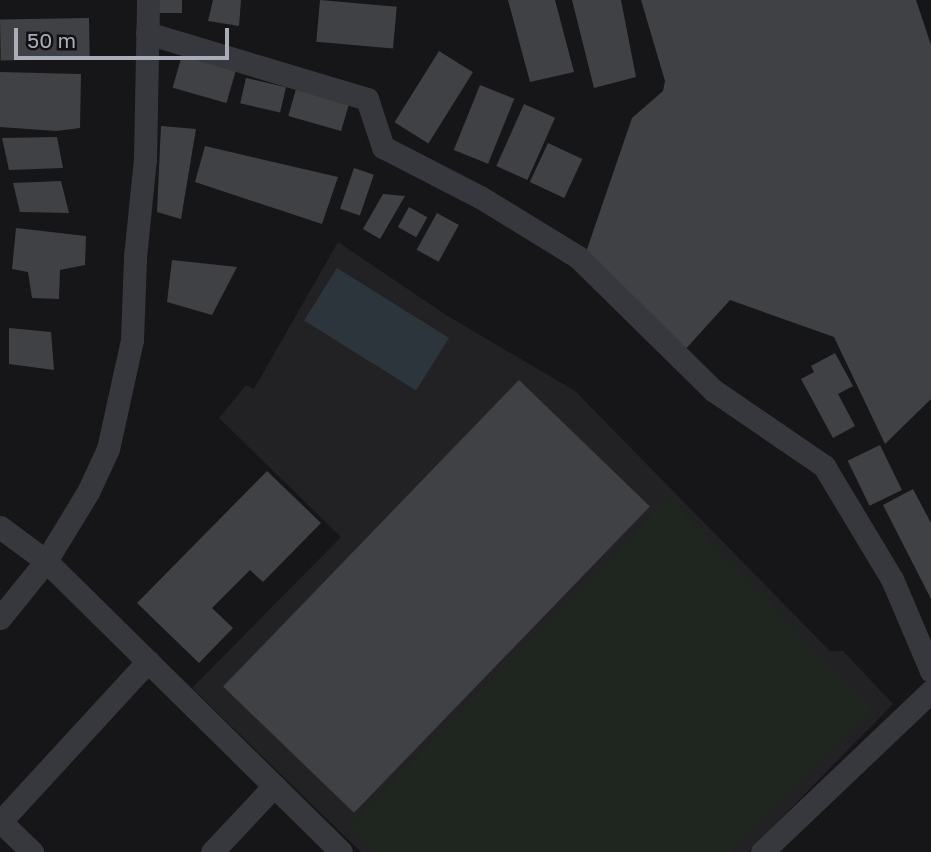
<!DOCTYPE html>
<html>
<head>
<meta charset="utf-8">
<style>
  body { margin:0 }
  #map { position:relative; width:931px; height:852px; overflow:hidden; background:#161618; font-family:"Golos Text",sans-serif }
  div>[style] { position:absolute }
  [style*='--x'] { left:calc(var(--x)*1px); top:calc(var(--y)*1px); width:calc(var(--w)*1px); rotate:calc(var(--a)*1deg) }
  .built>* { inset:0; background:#222225 }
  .green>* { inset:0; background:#1e261f }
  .water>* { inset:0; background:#2c353c; transform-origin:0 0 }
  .building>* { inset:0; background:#404145; transform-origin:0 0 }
  .street>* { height:23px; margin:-11.5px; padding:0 11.5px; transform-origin:11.5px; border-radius:11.5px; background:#37383d }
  span { translate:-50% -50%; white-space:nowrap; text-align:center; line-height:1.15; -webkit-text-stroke:7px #111113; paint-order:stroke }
  .scale { position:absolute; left:14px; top:28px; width:215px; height:32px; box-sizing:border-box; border:4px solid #a8adb8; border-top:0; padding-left:9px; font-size:21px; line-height:24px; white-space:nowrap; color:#a8adb8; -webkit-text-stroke:5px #111113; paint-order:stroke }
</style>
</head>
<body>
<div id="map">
  <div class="built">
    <div style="clip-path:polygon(338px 242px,446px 315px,575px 391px,830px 651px,843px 651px,893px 704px,748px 852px,361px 852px,192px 688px,341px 537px,219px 418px,246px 385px,254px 389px)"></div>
  </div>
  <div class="green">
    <div style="clip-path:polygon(668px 498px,872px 708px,731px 852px,376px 852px,349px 827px)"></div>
  </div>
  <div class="water">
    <div style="left:337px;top:268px;width:132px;height:62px;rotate:32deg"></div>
  </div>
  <div class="building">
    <div style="left:157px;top:0;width:25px;height:13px"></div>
    <div style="clip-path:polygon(213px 0,241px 0,239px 26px,208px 21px)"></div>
    <div style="left:320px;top:0;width:77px;height:42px;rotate:5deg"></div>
    <div style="clip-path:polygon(508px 0,555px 0,574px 72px,530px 82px)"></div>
    <div style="clip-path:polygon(572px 0,621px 0,636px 77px,594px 88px)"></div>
    <div style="clip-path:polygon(641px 0,916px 0,931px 45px,931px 399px,885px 444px,834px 337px,730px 300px,683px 352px,585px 255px,632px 118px,663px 91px,665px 81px)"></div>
    <div style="left:89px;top:18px;width:41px;height:89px;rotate:89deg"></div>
    <div style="left:439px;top:51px;width:40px;height:84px;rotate:32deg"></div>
    <div style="left:182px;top:55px;width:56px;height:34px;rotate:16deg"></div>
    <div style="clip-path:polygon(0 72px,81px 74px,80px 128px,56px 131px,0 127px)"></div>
    <div style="left:246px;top:78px;width:41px;height:26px;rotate:13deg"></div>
    <div style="left:480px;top:85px;width:37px;height:70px;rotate:22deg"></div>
    <div style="left:296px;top:89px;width:55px;height:28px;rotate:16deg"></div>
    <div style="left:524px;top:104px;width:34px;height:68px;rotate:24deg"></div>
    <div style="clip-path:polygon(161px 126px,196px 129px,181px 219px,157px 212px)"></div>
    <div style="clip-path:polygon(57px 137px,63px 168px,9px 170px,2px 138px)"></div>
    <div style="left:548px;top:143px;width:38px;height:43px;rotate:25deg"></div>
    <div style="clip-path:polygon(205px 146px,338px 177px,322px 224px,195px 182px)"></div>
    <div style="left:354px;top:168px;width:21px;height:43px;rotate:19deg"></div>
    <div style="clip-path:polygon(61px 181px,69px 213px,20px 212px,13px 183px)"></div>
    <div style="clip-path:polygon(383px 194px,405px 196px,380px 239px,363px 229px)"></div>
    <div style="left:409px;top:207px;width:21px;height:23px;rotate:29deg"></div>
    <div style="left:437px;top:213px;width:25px;height:42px;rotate:29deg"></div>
    <div style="clip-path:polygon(16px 228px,86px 236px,85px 265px,60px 270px,59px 299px,32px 298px,28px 272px,12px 269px)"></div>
    <div style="clip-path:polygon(172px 260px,237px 267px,212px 315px,167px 302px)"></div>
    <div style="clip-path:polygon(9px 328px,51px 332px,54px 370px,9px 364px)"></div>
    <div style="clip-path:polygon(835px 353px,853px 386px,838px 394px,855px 426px,833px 438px,801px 379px,814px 372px,811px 366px)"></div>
    <div style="left:519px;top:380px;width:182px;height:426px;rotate:44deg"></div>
    <div style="left:880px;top:445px;width:50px;height:36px;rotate:64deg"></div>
    <div style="clip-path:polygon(267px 471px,321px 523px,263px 582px,250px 570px,212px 608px,233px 628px,199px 663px,137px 603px)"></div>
    <div style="clip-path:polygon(913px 489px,931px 523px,931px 599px,883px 505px)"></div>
  </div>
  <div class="street">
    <div style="--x:147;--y:33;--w:230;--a:16.7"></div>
    <div style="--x:367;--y:99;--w:51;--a:71.6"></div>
    <div style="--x:383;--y:147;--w:109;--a:27.3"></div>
    <div style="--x:480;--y:197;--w:115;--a:31.5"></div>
    <div style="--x:578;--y:257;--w:190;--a:44.6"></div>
    <div style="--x:713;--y:390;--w:135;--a:34.4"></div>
    <div style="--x:824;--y:466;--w:132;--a:59"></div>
    <div style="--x:892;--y:579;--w:100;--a:67"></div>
    <div style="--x:0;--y:527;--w:57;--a:36.5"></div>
    <div style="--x:46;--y:561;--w:414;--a:44.6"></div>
    <div style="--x:0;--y:618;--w:73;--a:-51.1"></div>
    <div style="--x:46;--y:561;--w:81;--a:-58.7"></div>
    <div style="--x:88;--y:492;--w:47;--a:-65.1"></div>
    <div style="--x:108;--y:449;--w:112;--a:-77.6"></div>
    <div style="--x:132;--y:340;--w:83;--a:-87.9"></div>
    <div style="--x:135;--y:257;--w:99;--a:-84.2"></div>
    <div style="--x:145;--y:159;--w:159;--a:-88.9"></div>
    <div style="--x:0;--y:821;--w:45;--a:44.1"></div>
    <div style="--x:1;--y:821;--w:217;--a:-47.4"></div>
    <div style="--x:212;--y:852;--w:91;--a:-46.8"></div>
    <div style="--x:762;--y:852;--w:233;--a:-43.6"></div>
  </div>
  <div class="scale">50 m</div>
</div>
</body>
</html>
